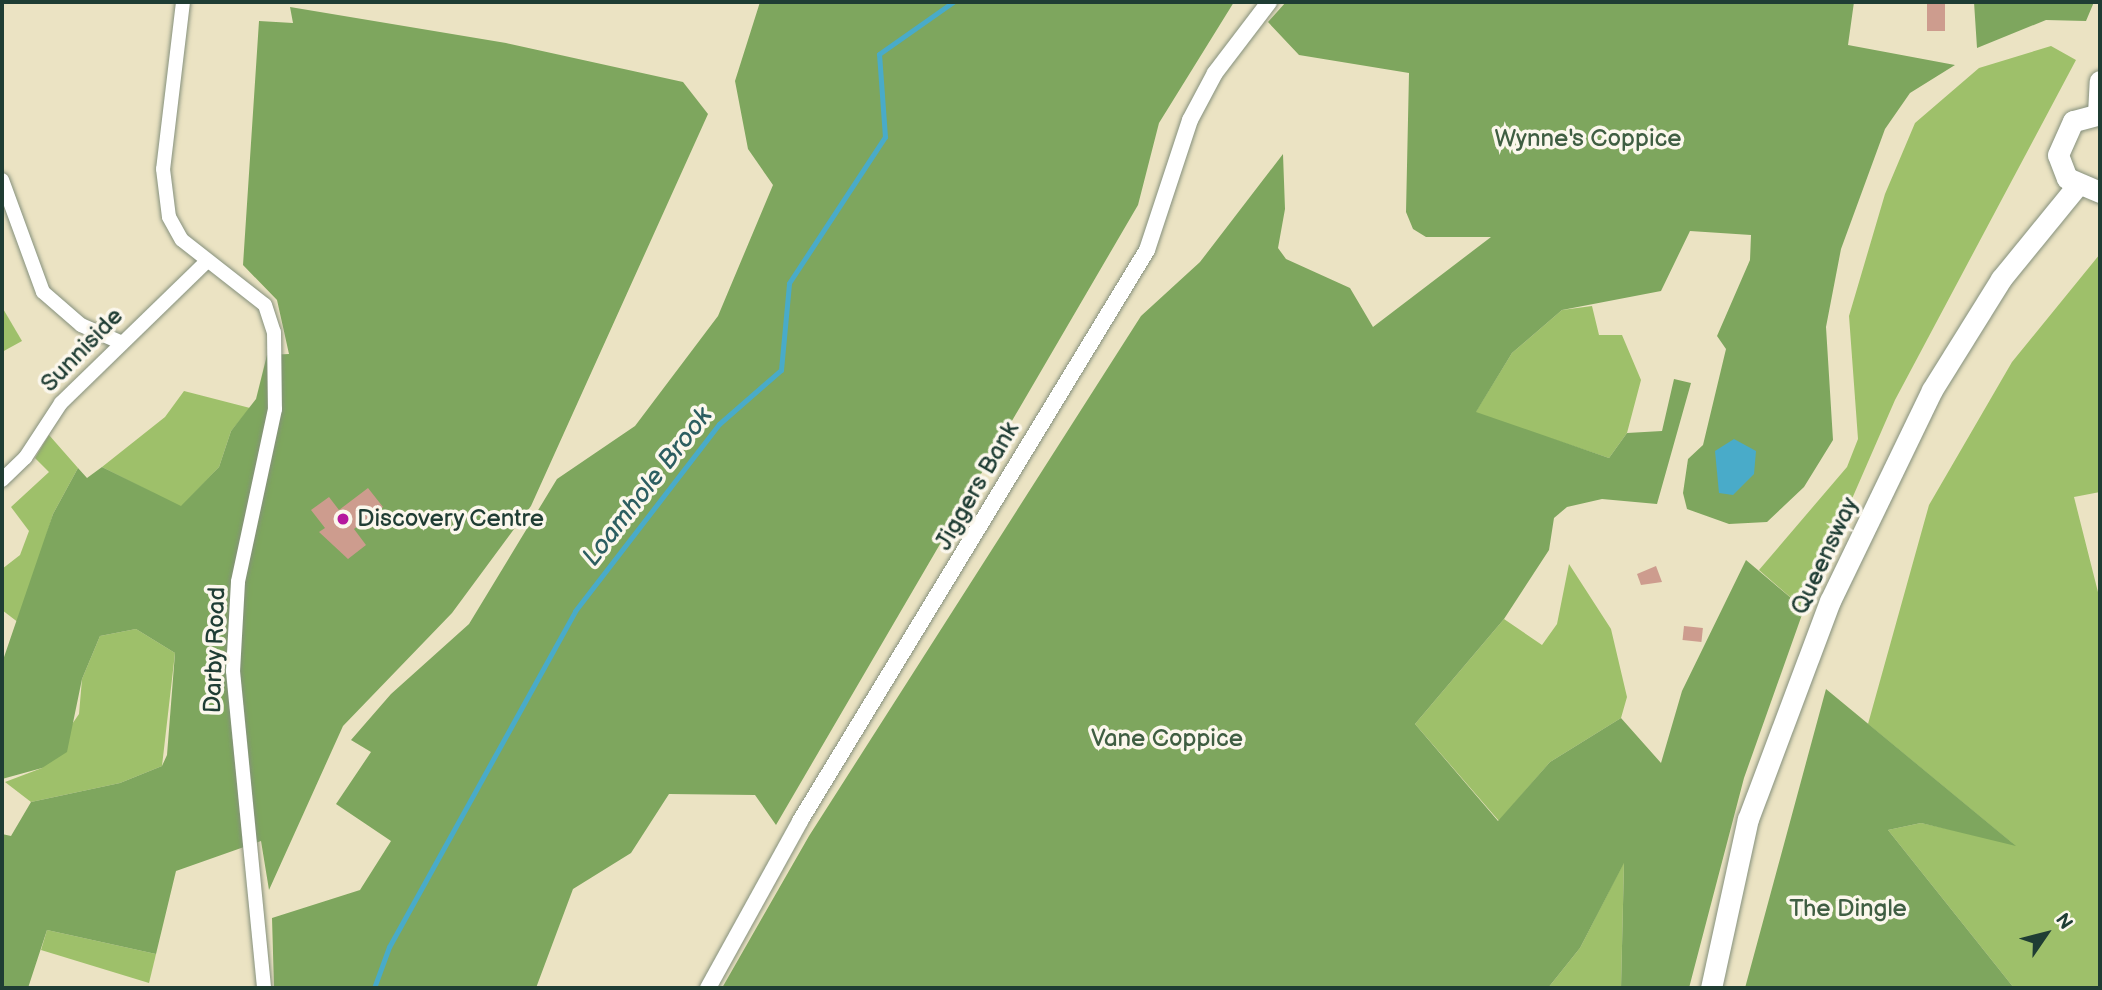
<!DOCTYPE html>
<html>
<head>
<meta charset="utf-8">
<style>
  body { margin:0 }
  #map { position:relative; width:2102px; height:990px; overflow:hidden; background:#ebe3c3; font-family:"Balsamiq Sans",sans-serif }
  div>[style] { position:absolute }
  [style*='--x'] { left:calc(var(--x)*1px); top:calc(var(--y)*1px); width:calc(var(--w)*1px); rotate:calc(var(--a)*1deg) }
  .green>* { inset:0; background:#9ec06a }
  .forest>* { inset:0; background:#7ea65e }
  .water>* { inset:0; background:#49abc9 }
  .stream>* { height:5px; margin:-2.5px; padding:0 2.5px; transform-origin:2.5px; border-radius:2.5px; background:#49abc9 }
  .building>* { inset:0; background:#cd9c8e; transform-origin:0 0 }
  .roads { filter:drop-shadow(0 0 2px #85907c) drop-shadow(0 0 2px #85907c) }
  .minor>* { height:14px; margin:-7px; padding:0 7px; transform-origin:7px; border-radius:7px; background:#fff }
  .tertiary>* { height:16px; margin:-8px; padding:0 8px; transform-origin:8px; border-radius:8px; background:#fff }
  .primary>* { height:21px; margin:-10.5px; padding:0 10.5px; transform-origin:10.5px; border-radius:10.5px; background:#fff }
  .dots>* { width:19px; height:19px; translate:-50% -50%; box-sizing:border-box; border:4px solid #fbf7ec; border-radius:50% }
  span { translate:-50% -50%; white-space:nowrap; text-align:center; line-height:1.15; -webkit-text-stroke:7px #fbf7ec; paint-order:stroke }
  .park-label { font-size:24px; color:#3f5e42 }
  .street-label { font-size:24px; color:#1f3d34 }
  .poi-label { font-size:24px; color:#1f3d34 }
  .left { translate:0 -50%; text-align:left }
  .water-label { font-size:26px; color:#2c5e61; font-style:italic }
  .frame { position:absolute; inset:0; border:4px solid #1f3d34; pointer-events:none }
  .north { position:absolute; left:2011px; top:899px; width:70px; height:70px; -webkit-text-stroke:5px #fbf7ec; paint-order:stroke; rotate:55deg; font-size:19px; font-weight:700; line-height:28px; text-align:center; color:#1f3d34 }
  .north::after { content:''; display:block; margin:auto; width:24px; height:32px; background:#1f3d34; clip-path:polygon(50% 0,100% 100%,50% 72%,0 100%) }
</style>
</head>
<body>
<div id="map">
  <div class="green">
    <div style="clip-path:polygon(2051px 46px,2076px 60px,1895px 400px,1804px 609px,1759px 570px,1847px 467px,1858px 439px,1849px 316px,1885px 194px,1915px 123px,1979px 68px)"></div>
    <div style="clip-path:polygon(2100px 254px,2100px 492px,2074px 497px,2100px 600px,2100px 988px,2014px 988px,1888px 830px,1921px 823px,2012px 843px,1868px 724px,1929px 505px,2012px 362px)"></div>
    <div style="clip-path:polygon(1592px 306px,1599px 335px,1622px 335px,1641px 380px,1627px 433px,1609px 458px,1475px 413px,1512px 353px,1562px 310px)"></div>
    <div style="clip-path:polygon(2px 307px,22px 341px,2px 352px)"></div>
    <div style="clip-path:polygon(184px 391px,250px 408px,231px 431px,219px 467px,181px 507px,102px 467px,165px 417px)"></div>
    <div style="clip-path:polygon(49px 435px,78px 468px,53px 514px,19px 623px,2px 610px,2px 569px,20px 555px,29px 531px,11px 507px,49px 472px,35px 458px)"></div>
    <div style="clip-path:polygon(1569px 564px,1611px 629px,1627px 697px,1621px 718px,1550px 762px,1499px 821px,1415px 724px,1504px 619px,1542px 645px,1557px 624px)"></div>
    <div style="clip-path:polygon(136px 629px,175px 653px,162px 766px,120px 783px,31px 802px,5px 782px,42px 768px,79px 714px,82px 679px,100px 636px)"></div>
    <div style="clip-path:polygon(1624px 862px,1621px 988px,1548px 988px,1580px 948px)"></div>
    <div style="clip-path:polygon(47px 930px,156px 954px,149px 983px,41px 950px)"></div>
  </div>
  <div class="forest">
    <div style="clip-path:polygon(760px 2px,1234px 2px,1159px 123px,1138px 205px,776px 825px,755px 795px,669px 794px,631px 853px,573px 889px,536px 988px,274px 988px,272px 918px,360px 890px,391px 841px,336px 804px,371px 752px,351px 740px,391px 694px,469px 624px,557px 479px,635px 426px,718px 316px,773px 185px,748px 149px,735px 81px)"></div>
    <div style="clip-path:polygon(1286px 2px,1854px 2px,1848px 45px,1955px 65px,1910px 93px,1885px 129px,1841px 249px,1826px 327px,1833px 440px,1804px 487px,1767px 522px,1729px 524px,1687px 509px,1683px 493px,1688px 459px,1703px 445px,1726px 349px,1717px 336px,1750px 260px,1751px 235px,1690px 231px,1661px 291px,1562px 310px,1512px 353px,1476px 412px,1609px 458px,1627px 433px,1662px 431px,1674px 379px,1691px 383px,1657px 504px,1602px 499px,1567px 507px,1554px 518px,1549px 550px,1504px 619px,1415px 724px,1498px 821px,1550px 762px,1621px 718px,1661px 763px,1682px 691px,1746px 560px,1804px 609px,1744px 778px,1689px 988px,1621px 988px,1624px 863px,1580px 948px,1548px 988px,722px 988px,809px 836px,1141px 316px,1200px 262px,1283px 154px,1285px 209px,1278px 248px,1286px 259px,1350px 288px,1373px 327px,1491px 237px,1426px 237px,1413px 229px,1406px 212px,1409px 73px,1299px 55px,1268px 22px)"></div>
    <div style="clip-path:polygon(1974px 2px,2094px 2px,2086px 21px,2046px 20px,1977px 48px)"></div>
    <div style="clip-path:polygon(290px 7px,506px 43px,683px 82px,708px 114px,531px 506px,452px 613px,343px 726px,269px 890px,261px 841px,176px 871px,156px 954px,47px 930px,28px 988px,2px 988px,2px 834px,11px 836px,31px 802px,120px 783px,162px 766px,167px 755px,175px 653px,136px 629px,100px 636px,82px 679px,67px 752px,42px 768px,2px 779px,2px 663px,53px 514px,78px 468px,87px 478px,102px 467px,181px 506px,219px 467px,231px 431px,256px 399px,267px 355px,289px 354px,277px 300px,243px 265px,259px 21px,293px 23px)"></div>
    <div style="clip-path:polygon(1826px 689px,2016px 846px,1921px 823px,1888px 830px,2014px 988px,1745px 988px)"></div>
  </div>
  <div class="water">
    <div style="clip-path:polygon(1734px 439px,1756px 451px,1754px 474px,1733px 495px,1719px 493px,1715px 451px)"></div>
  </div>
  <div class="stream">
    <div style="--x:374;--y:988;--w:44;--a:-69.9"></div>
    <div style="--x:389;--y:947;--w:384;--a:-61"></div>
    <div style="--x:575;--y:611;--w:236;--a:-52.4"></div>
    <div style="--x:719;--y:424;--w:82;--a:-41.1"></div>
    <div style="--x:781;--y:370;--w:87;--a:-84.7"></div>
    <div style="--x:789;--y:283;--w:175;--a:-56.7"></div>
    <div style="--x:885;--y:137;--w:83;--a:-94.1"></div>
    <div style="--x:879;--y:54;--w:90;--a:-35.1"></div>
  </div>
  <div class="building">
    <div style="left:1927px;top:2px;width:18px;height:29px"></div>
    <div style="clip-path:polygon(368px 488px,383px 507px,354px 529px,366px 545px,348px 559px,319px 532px,325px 528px,311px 510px,329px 497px,339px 510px)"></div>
    <div style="clip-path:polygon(1656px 566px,1662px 582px,1641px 585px,1637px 574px)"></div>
    <div style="left:1684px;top:626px;width:19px;height:14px;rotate:6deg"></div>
  </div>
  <div class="roads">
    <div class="minor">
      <div style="--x:183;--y:2;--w:168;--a:96.8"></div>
      <div style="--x:163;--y:169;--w:48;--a:82.9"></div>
      <div style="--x:169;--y:217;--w:26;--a:61"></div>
      <div style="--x:182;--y:240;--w:105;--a:38.1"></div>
      <div style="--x:265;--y:305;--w:28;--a:72"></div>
      <div style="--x:274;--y:332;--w:77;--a:89.3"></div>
      <div style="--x:275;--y:409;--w:177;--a:102.1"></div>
      <div style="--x:238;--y:582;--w:89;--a:93.2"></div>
      <div style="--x:233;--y:671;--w:319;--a:84.4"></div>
      <div style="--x:2;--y:180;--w:119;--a:69.9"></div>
      <div style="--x:43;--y:292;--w:50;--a:41"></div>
      <div style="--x:81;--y:325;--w:43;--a:23.6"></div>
      <div style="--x:2;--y:480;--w:32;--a:-44"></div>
      <div style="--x:25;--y:458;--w:66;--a:-56.8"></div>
      <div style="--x:61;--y:403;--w:204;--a:-44.2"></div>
    </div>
    <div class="tertiary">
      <div style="--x:708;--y:988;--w:191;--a:-61.1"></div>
      <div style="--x:800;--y:821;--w:668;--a:-58.71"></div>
      <div style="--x:1147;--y:250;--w:137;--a:-71.7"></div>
      <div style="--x:1190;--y:120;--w:53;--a:-62"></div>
      <div style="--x:1215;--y:73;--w:89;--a:-52.7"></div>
    </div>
    <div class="primary">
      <div style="--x:2098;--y:114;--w:33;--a:-87"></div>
      <div style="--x:2100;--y:114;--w:28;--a:165"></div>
      <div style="--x:2073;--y:121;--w:37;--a:114"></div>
      <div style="--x:2058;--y:155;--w:25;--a:69"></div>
      <div style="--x:2067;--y:178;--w:36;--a:23"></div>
      <div style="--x:1711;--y:988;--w:173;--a:-77.7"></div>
      <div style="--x:1748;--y:819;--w:233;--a:-69.4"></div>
      <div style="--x:1830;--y:601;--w:234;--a:-64.2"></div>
      <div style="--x:1932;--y:390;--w:131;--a:-58.1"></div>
      <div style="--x:2001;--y:279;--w:119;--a:-50.8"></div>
    </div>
  </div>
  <div class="dots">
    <div style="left:343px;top:519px;background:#b5179e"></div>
  </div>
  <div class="park-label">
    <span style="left:1588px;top:139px">Wynne's Coppice</span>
    <span style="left:1167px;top:739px">Vane Coppice</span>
    <span style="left:1848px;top:909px">The Dingle</span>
  </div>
  <div class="street-label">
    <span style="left:82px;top:350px;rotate:-46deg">Sunniside</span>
    <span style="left:977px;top:486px;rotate:-60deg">Jiggers Bank</span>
    <span style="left:1825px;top:556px;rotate:-65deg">Queensway</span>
    <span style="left:215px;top:650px;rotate:-88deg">Darby Road</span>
  </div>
  <div class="poi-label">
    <span class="left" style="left:357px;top:519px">Discovery Centre</span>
  </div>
  <div class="water-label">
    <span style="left:648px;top:487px;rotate:-52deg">Loamhole Brook</span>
  </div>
  <div class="frame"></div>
  <div class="north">N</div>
</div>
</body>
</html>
